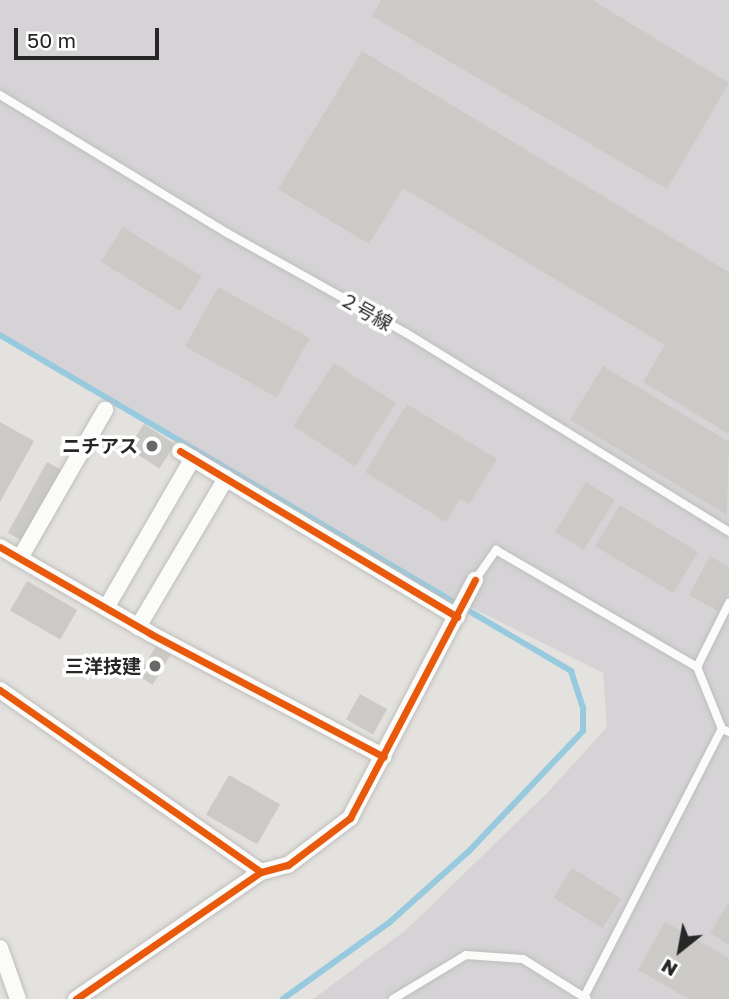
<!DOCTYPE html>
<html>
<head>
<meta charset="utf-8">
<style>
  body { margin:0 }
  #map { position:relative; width:729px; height:999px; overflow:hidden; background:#e4e2de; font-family:"Golos Text","Noto Sans JP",sans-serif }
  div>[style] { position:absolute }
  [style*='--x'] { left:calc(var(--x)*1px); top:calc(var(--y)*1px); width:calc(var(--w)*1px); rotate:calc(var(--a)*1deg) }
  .industrial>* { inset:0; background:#d5d3d5 }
  .stream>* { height:6px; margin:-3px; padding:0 3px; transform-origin:3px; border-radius:3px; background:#98cadf }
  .building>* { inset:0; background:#cccac7; transform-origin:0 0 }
  .roads { filter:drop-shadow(0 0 2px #bebebe) drop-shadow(0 0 2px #bebebe) }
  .lane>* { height:8px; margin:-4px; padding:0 4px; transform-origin:4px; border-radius:4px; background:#fbfbfa }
  .street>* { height:16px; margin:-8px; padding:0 8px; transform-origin:8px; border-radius:8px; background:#fbfbfa }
  .cycleway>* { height:7px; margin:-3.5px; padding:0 3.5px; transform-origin:3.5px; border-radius:3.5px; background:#e8590c }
  .dots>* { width:19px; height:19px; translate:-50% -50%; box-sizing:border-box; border:4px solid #fff; border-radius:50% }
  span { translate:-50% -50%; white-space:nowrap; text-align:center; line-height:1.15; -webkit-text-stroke:7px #fff; paint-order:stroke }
  .street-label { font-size:19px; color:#272727 }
  .poi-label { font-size:19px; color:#272727; font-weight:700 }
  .right { translate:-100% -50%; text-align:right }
  .north { position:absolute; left:645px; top:915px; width:70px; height:70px; -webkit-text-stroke:5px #fff; paint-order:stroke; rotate:211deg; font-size:19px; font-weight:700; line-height:28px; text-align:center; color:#272727 }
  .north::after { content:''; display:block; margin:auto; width:24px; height:32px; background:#272727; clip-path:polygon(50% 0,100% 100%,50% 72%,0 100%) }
  .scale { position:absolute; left:14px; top:28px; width:145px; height:32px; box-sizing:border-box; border:4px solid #272727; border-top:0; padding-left:9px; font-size:21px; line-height:24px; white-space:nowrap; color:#272727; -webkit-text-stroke:5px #fff; paint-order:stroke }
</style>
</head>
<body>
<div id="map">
  <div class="industrial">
    <div style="clip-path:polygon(0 0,729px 0,729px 999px,313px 999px,406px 930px,548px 792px,607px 727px,603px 673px,464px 604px,0 335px)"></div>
  </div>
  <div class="stream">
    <div style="--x:0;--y:335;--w:663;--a:30.47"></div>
    <div style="--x:571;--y:671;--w:39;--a:72"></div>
    <div style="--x:583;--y:708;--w:23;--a:90"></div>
    <div style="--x:583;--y:731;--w:166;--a:133.5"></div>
    <div style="--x:469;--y:851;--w:106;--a:138.1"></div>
    <div style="--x:390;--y:922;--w:132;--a:144.3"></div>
  </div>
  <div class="building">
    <div style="clip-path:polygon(381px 0,592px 0,729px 83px,667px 189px,372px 16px)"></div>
    <div style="clip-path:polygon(362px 51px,729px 272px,729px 434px,643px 382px,665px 345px,403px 188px,369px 244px,278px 189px)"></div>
    <div style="left:123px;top:227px;width:93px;height:41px;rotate:32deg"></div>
    <div style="left:218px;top:287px;width:105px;height:68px;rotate:29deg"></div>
    <div style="left:334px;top:363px;width:74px;height:75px;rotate:33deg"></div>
    <div style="clip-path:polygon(603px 366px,729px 442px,727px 515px,570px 420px)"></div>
    <div style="clip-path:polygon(407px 404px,497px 459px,469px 504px,460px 499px,446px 522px,365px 472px)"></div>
    <div style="clip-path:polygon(0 422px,34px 441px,0 502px)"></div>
    <div style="left:144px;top:424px;width:37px;height:29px;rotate:33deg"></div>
    <div style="left:47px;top:462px;width:29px;height:81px;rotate:29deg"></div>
    <div style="left:586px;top:482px;width:34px;height:59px;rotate:32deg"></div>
    <div style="left:620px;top:505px;width:91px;height:48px;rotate:31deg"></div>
    <div style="clip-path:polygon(710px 556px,729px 567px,729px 592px,718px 611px,689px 595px)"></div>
    <div style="left:27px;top:581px;width:58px;height:34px;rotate:30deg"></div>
    <div style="left:156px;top:646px;width:17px;height:35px;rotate:31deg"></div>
    <div style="left:360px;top:694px;width:31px;height:29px;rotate:29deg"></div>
    <div style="left:229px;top:775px;width:59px;height:46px;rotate:30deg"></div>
    <div style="left:572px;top:868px;width:58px;height:35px;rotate:32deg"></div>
    <div style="clip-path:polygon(729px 902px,729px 945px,710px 933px)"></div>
    <div style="clip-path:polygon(665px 922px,729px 958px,729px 999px,689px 999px,638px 970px)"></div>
  </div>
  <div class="roads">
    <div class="lane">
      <div style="--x:0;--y:95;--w:266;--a:31.3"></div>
      <div style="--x:227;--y:233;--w:205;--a:29.2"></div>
      <div style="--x:406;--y:333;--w:379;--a:31.6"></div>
      <div style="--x:475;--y:580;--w:37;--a:-55"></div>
      <div style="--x:496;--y:550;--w:233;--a:30.2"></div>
      <div style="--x:729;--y:603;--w:72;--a:116.6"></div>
      <div style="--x:697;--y:667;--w:67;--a:68"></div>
      <div style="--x:722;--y:729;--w:8;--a:23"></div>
      <div style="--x:584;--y:997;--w:301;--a:-62.8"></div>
      <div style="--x:393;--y:999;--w:85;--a:-31.1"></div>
      <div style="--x:466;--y:955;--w:57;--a:4"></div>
      <div style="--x:523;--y:959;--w:75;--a:32"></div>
    </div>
    <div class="street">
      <div style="--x:180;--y:451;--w:323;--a:30.9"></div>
      <div style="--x:0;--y:547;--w:174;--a:29.9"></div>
      <div style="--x:151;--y:634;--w:263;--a:27.8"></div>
      <div style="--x:20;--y:558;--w:171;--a:-60.1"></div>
      <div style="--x:106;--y:608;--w:173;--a:-59.9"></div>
      <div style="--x:138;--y:627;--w:173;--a:-59.4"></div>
      <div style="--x:0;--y:690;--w:318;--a:34.9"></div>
      <div style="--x:0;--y:948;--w:54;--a:70.6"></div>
      <div style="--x:76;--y:999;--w:224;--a:-34.5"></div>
      <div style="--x:261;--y:872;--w:28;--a:-15"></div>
      <div style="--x:288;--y:865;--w:78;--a:-37.2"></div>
      <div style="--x:350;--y:818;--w:269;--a:-62.3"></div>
    </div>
  </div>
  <div class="cycleway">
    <div style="--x:180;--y:451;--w:323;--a:30.9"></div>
    <div style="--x:0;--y:547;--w:174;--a:29.9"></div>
    <div style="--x:151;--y:634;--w:263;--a:27.8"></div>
    <div style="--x:0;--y:690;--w:318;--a:34.9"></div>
    <div style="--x:76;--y:999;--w:224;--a:-34.5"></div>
    <div style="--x:261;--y:872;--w:28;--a:-15"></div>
    <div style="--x:288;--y:865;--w:78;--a:-37.2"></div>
    <div style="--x:350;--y:818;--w:269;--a:-62.3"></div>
  </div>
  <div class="dots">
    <div style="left:152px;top:446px;background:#696867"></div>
    <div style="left:155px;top:666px;background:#696867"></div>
  </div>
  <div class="street-label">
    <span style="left:366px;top:311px;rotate:29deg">２号線</span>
  </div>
  <div class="poi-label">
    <span class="right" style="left:138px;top:446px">ニチアス</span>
    <span class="right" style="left:141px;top:666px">三洋技建</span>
  </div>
  <div class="north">N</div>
  <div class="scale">50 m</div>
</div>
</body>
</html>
